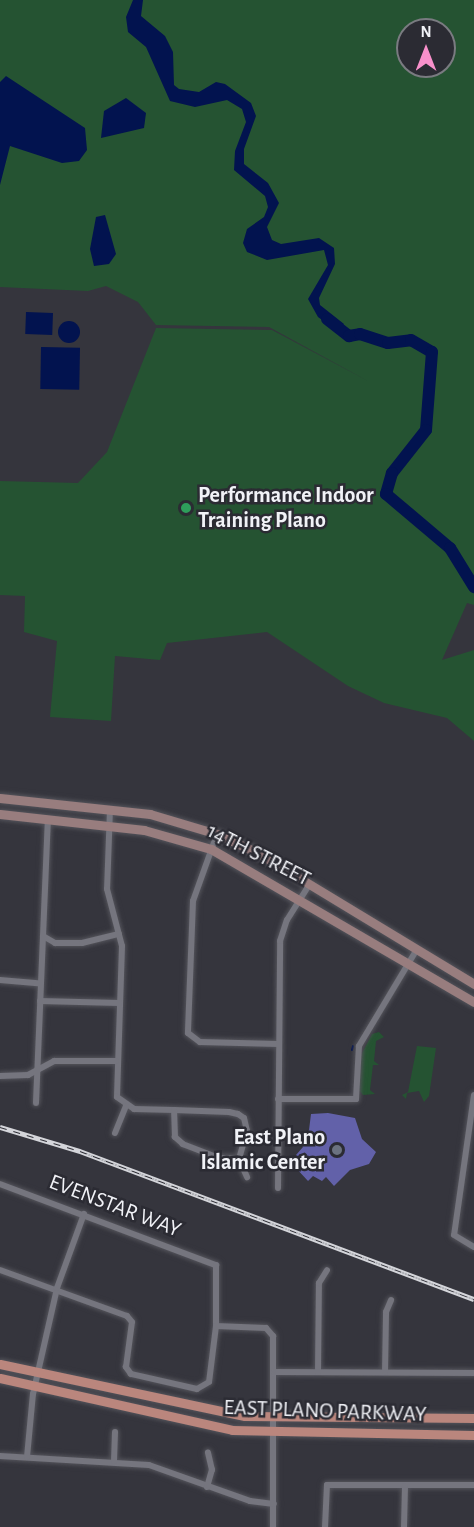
<!DOCTYPE html>
<html>
<head>
<meta charset="utf-8">
<style>
  body { margin:0 }
  #map { position:relative; width:474px; height:1527px; overflow:hidden; background:#35353d; font-family:"Alegreya Sans",sans-serif }
  div>[style] { position:absolute }
  [style*='--x'] { left:calc(var(--x)*1px); top:calc(var(--y)*1px); width:calc(var(--w)*1px); rotate:calc(var(--a)*1deg) }
  .green>* { inset:0; background:#255332 }
  .water>* { inset:0; background:#02134f; transform-origin:0 0 }
  .round { border-radius:50% }
  .stream>* { height:2px; margin:-1px; padding:0 1px; transform-origin:1px; border-radius:1px; background:#02134f }
  .river>* { height:12px; margin:-6px; padding:0 6px; transform-origin:6px; border-radius:6px; background:#02134f }
  .building>* { inset:0; background:#6261a9 }
  .roads { filter:drop-shadow(0 0 2px #54545b) drop-shadow(0 0 2px #54545b) }
  .street>* { height:6px; margin:-3px; padding:0 3px; transform-origin:3px; border-radius:3px; background:#75757e }
  .secondary>* { height:9px; margin:-4.5px; padding:0 4.5px; transform-origin:4.5px; border-radius:4.5px; background:#987d7e }
  .primary>* { height:9px; margin:-4.5px; padding:0 4.5px; transform-origin:4.5px; border-radius:4.5px; background:#ba867d }
  .rail>* { height:4.5px; margin-top:-2.25px; transform-origin:0; background:repeating-linear-gradient(90deg,#2b2b33 0 7px,#d4d5da 0 14px); box-sizing:border-box; border-block:2px solid #d4d5da }
  .dots>* { width:16px; height:16px; translate:-50% -50%; box-sizing:border-box; border:3px solid #2b2b33; border-radius:50% }
  span { translate:-50% -50%; white-space:nowrap; text-align:center; line-height:1.15; -webkit-text-stroke:5px #2b2b33; paint-order:stroke }
  .poi-label { font-size:22px; color:#f1f2f7; font-weight:700 }
  .left { translate:0 -50%; text-align:left }
  .right { translate:-100% -50%; text-align:right }
  .street-label { font-size:22px; color:#f1f2f7 }
  .north { position:absolute; left:396px; top:18px; width:60px; height:60px; box-sizing:border-box; background:#2b2b33; border:2px solid #7a7b81; border-radius:50%; rotate:0deg; font-size:16px; font-weight:700; line-height:24px; text-align:center; color:#f1f2f7 }
  .north::after { content:''; display:block; margin:auto; width:21px; height:27px; background:#f890cb; clip-path:polygon(50% 0,100% 100%,50% 72%,0 100%) }
</style>
</head>
<body>
<div id="map">
  <div class="green">
    <div style="clip-path:polygon(evenodd,0 0,474px 0,474px 605px,467px 603px,442px 660px,474px 650px,474px 741px,447px 718px,384px 703px,348px 686px,267px 632px,167px 643px,160px 660px,115px 656px,111px 721px,50px 717px,57px 641px,24px 632px,25px 596px,0 595px,0 481px,78px 483px,107px 452px,156px 328px,272px 330px,368px 381px,269px 327px,156px 325px,138px 302px,106px 286px,88px 291px,0 287px,0 0,408px 30px,444px 30px,444px 66px,408px 66px,408px 30px)"></div>
    <div style="clip-path:polygon(379px 1032px,384px 1037px,376px 1041px,374px 1061px,379px 1065px,373px 1065px,370px 1090px,375px 1094px,363px 1095px,359px 1090px,361px 1055px,372px 1034px)"></div>
    <div style="clip-path:polygon(417px 1046px,436px 1048px,429px 1096px,424px 1102px,419px 1091px,407px 1093px,406px 1099px,402px 1095px,408px 1092px)"></div>
  </div>
  <div class="water">
    <div style="clip-path:polygon(133px 0,143px 0,141px 16px,165px 36px,173px 52px,174px 85px,179px 89px,199px 92px,216px 82px,225px 84px,251px 103px,256px 116px,244px 149px,244px 164px,268px 183px,279px 203px,267px 227px,272px 240px,281px 244px,319px 238px,334px 248px,335px 264px,319px 298px,320px 305px,344px 324px,337px 331px,318px 317px,308px 299px,328px 265px,324px 250px,267px 260px,247px 252px,243px 243px,247px 229px,264px 217px,268px 207px,265px 196px,234px 170px,235px 151px,246px 122px,242px 109px,227px 100px,195px 107px,170px 101px,146px 47px,128px 32px,126px 17px)"></div>
    <div style="clip-path:polygon(6px 76px,85px 128px,87px 150px,79px 161px,62px 163px,10px 146px,0 185px,0 82px)"></div>
    <div style="clip-path:polygon(126px 98px,146px 113px,144px 128px,101px 138px,104px 111px)"></div>
    <div style="clip-path:polygon(105px 215px,116px 254px,109px 264px,94px 266px,90px 249px,96px 217px)"></div>
    <div style="left:26px;top:312px;width:27px;height:22px;rotate:2deg"></div>
    <div class="round" style="left:58px;top:321px;width:22px;height:22px"></div>
    <div style="left:41px;top:347px;width:39px;height:42px;rotate:1deg"></div>
  </div>
  <div class="stream">
    <div style="--x:352;--y:1050;--w:4;--a:-76"></div>
  </div>
  <div class="river">
    <div style="--x:327;--y:319;--w:28;--a:38"></div>
    <div style="--x:349;--y:336;--w:11;--a:-10"></div>
    <div style="--x:360;--y:334;--w:29;--a:18"></div>
    <div style="--x:388;--y:343;--w:23;--a:-7"></div>
    <div style="--x:411;--y:340;--w:24;--a:30"></div>
    <div style="--x:432;--y:352;--w:78;--a:94.4"></div>
    <div style="--x:426;--y:430;--w:55;--a:128.3"></div>
    <div style="--x:392;--y:473;--w:22;--a:106"></div>
    <div style="--x:386;--y:494;--w:84;--a:40.2"></div>
    <div style="--x:450;--y:548;--w:46;--a:58.4"></div>
  </div>
  <div class="building">
    <div style="clip-path:polygon(328px 1113px,355px 1118px,362px 1139px,376px 1152px,369px 1164px,350px 1170px,334px 1186px,326px 1177px,322px 1181px,313px 1176px,308px 1181px,295px 1167px,300px 1159px,296px 1155px,303px 1147px,298px 1141px,309px 1130px,311px 1114px)"></div>
  </div>
  <div class="roads">
    <div class="street">
      <div style="--x:110;--y:809;--w:80;--a:92.1"></div>
      <div style="--x:107;--y:889;--w:59;--a:75.3"></div>
      <div style="--x:122;--y:946;--w:151;--a:91.9"></div>
      <div style="--x:117;--y:1097;--w:21;--a:35"></div>
      <div style="--x:134;--y:1109;--w:40;--a:1.4"></div>
      <div style="--x:174;--y:1110;--w:55;--a:2.1"></div>
      <div style="--x:229;--y:1112;--w:9;--a:13"></div>
      <div style="--x:238;--y:1114;--w:7;--a:34"></div>
      <div style="--x:244;--y:1118;--w:13;--a:77"></div>
      <div style="--x:247;--y:1131;--w:29;--a:106"></div>
      <div style="--x:239;--y:1159;--w:20;--a:-177"></div>
      <div style="--x:219;--y:1158;--w:39;--a:-159"></div>
      <div style="--x:183;--y:1144;--w:11;--a:-139"></div>
      <div style="--x:175;--y:1137;--w:27;--a:-92"></div>
      <div style="--x:217;--y:834;--w:71;--a:109.7"></div>
      <div style="--x:193;--y:901;--w:132;--a:92.2"></div>
      <div style="--x:188;--y:1033;--w:15;--a:37"></div>
      <div style="--x:200;--y:1042;--w:78;--a:1.5"></div>
      <div style="--x:43;--y:936;--w:14;--a:30"></div>
      <div style="--x:55;--y:943;--w:27;--a:0"></div>
      <div style="--x:82;--y:943;--w:38;--a:-14"></div>
      <div style="--x:0;--y:980;--w:38;--a:5"></div>
      <div style="--x:40;--y:1001;--w:79;--a:1.5"></div>
      <div style="--x:0;--y:1076;--w:28;--a:-2"></div>
      <div style="--x:28;--y:1075;--w:30;--a:-28"></div>
      <div style="--x:54;--y:1061;--w:62;--a:0"></div>
      <div style="--x:474;--y:1095;--w:141;--a:98.1"></div>
      <div style="--x:454;--y:1235;--w:23;--a:31"></div>
      <div style="--x:278;--y:1099;--w:78;--a:0"></div>
      <div style="--x:356;--y:1099;--w:53;--a:-86.8"></div>
      <div style="--x:359;--y:1046;--w:113;--a:-59.1"></div>
      <div style="--x:36;--y:1103;--w:284;--a:-87.6"></div>
      <div style="--x:115;--y:1133;--w:29;--a:-68"></div>
      <div style="--x:239;--y:1159;--w:20;--a:66"></div>
      <div style="--x:0;--y:1184;--w:231;--a:20.6"></div>
      <div style="--x:216;--y:1265;--w:61;--a:90"></div>
      <div style="--x:216;--y:1326;--w:56;--a:97.1"></div>
      <div style="--x:209;--y:1382;--w:14;--a:150"></div>
      <div style="--x:197;--y:1389;--w:68;--a:-167.2"></div>
      <div style="--x:131;--y:1374;--w:9;--a:-126"></div>
      <div style="--x:126;--y:1367;--w:45;--a:-82.4"></div>
      <div style="--x:132;--y:1322;--w:8;--a:-130"></div>
      <div style="--x:127;--y:1316;--w:135;--a:-160.1"></div>
      <div style="--x:278;--y:1188;--w:247;--a:-89.5"></div>
      <div style="--x:280;--y:941;--w:22;--a:-72"></div>
      <div style="--x:287;--y:920;--w:41;--a:-57.8"></div>
      <div style="--x:216;--y:1326;--w:50;--a:2.3"></div>
      <div style="--x:266;--y:1328;--w:11;--a:49"></div>
      <div style="--x:273;--y:1336;--w:191;--a:90"></div>
      <div style="--x:274;--y:1372;--w:200;--a:0.3"></div>
      <div style="--x:318;--y:1372;--w:89;--a:-89.4"></div>
      <div style="--x:319;--y:1283;--w:15;--a:-58"></div>
      <div style="--x:385;--y:1372;--w:60;--a:-89"></div>
      <div style="--x:386;--y:1312;--w:13;--a:-67"></div>
      <div style="--x:0;--y:1456;--w:149;--a:3.5"></div>
      <div style="--x:149;--y:1465;--w:107;--a:19.6"></div>
      <div style="--x:250;--y:1501;--w:24;--a:7"></div>
      <div style="--x:27;--y:1457;--w:63;--a:-84.6"></div>
      <div style="--x:33;--y:1394;--w:109;--a:-77.2"></div>
      <div style="--x:57;--y:1288;--w:79;--a:-70"></div>
      <div style="--x:114;--y:1461;--w:29;--a:-88"></div>
      <div style="--x:207;--y:1487;--w:18;--a:-74"></div>
      <div style="--x:212;--y:1470;--w:18;--a:-103"></div>
      <div style="--x:325;--y:1527;--w:42;--a:-87.3"></div>
      <div style="--x:327;--y:1485;--w:147;--a:0"></div>
      <div style="--x:404;--y:1527;--w:41;--a:-88.6"></div>
    </div>
    <div class="secondary">
      <div style="--x:0;--y:798;--w:151;--a:6.1"></div>
      <div style="--x:150;--y:814;--w:70;--a:16.6"></div>
      <div style="--x:217;--y:834;--w:45;--a:24.9"></div>
      <div style="--x:258;--y:853;--w:253;--a:31.2"></div>
      <div style="--x:0;--y:814;--w:145;--a:6.3"></div>
      <div style="--x:144;--y:830;--w:70;--a:15.8"></div>
      <div style="--x:211;--y:849;--w:304;--a:30.2"></div>
    </div>
    <div class="primary">
      <div style="--x:0;--y:1364;--w:250;--a:12"></div>
      <div style="--x:245;--y:1416;--w:229;--a:0.5"></div>
      <div style="--x:0;--y:1378;--w:238;--a:12.6"></div>
      <div style="--x:232;--y:1430;--w:242;--a:1.2"></div>
    </div>
  </div>
  <div class="rail">
    <div style="--x:0;--y:1127;--w:84;--a:16.7"></div>
    <div style="--x:80;--y:1151;--w:421;--a:20.6"></div>
  </div>
  <div class="dots">
    <div style="left:186px;top:508px;background:#2e9e5b"></div>
    <div style="left:337px;top:1150px;background:#6b7280"></div>
  </div>
  <div class="poi-label">
    <span class="left" style="left:198px;top:508px">Performance Indoor<br>Training Plano</span>
    <span class="right" style="left:325px;top:1150px">East Plano<br>Islamic Center</span>
  </div>
  <div class="street-label">
    <span style="left:259px;top:855px;rotate:27deg">14TH STREET</span>
    <span style="left:115px;top:1206px;rotate:21deg">EVENSTAR WAY</span>
    <span style="left:325px;top:1411px;rotate:2deg">EAST PLANO PARKWAY</span>
  </div>
  <div class="north">N</div>
</div>
</body>
</html>
